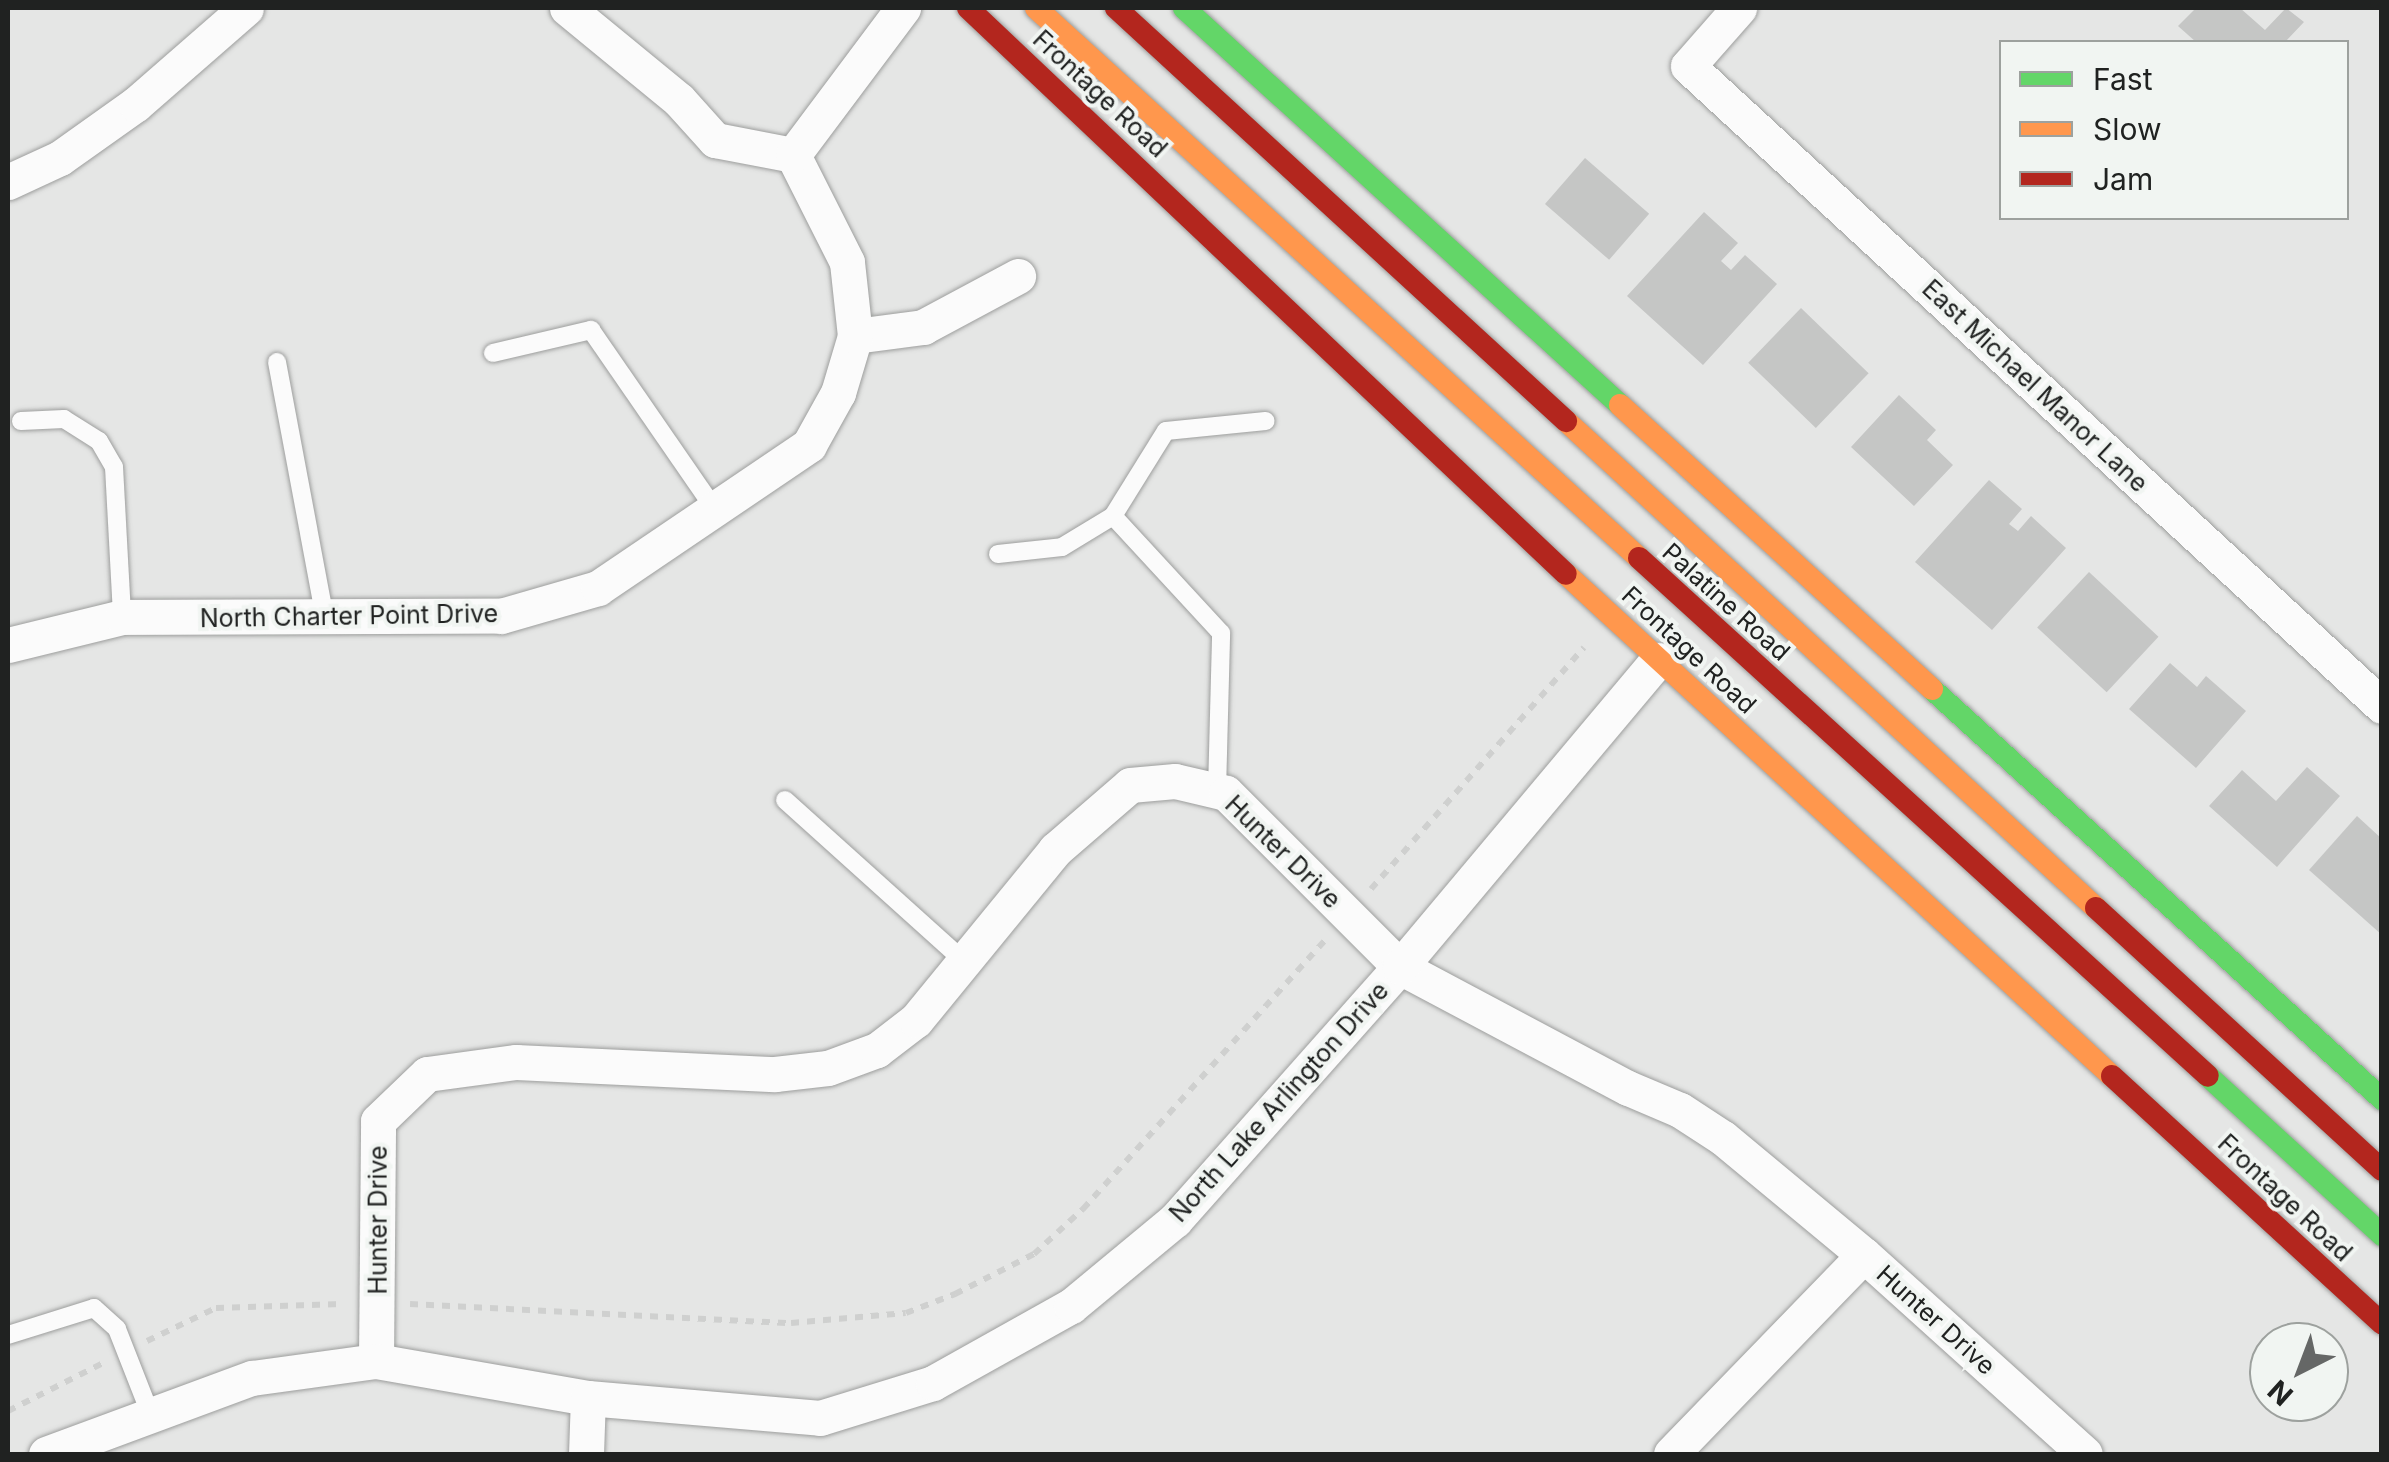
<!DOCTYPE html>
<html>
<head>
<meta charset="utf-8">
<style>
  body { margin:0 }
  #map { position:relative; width:2389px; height:1462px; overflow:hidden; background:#e5e6e5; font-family:Inter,sans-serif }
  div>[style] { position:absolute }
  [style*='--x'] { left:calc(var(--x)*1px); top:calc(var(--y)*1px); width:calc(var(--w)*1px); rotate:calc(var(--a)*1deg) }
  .building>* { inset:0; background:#c5c6c5; transform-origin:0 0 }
  .path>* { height:6px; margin-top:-3px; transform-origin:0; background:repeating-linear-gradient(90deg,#cfd0cf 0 8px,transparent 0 16px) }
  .roads { filter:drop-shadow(0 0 2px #9d9e9d) drop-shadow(0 0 2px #9d9e9d) }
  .lane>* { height:18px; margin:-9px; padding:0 9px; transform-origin:9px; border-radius:9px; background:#fbfbfb }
  .street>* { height:35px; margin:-17.5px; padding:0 17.5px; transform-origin:17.5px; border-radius:17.5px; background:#fbfbfb }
  .fast>* { height:22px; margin:-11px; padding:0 11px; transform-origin:11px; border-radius:11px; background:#63d668 }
  .slow>* { height:22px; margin:-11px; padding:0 11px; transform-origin:11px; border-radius:11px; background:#ff974d }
  .jam>* { height:22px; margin:-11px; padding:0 11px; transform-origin:11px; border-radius:11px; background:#b3261e }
  span { translate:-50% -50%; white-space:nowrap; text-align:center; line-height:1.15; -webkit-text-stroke:8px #f1f5f2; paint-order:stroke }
  .street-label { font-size:25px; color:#202221 }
  .frame { position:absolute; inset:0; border:10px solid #202221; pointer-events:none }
  .legend { position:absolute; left:1999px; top:40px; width:350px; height:180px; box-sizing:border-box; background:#f1f5f2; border:2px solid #9da19e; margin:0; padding:12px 18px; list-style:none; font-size:30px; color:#202221 }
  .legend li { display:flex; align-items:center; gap:20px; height:50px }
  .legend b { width:50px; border:2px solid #9da19e }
  .north { position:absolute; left:2249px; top:1322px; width:100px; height:100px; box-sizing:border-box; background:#f1f5f2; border:2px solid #9da19e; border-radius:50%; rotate:222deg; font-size:28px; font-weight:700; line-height:40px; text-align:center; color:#202221 }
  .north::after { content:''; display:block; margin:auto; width:35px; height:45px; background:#656766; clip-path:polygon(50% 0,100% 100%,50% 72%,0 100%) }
</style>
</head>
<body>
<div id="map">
  <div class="building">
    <div style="clip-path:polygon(2196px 8px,2240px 8px,2265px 30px,2286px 8px,2304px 22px,2285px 42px,2196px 42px,2178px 26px)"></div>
    <div style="left:1585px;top:158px;width:85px;height:61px;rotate:41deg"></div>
    <div style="clip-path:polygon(1704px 212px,1738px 243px,1721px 261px,1731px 270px,1745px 255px,1777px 284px,1703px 365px,1627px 296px)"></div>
    <div style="left:1801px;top:308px;width:94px;height:76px;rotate:44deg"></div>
    <div style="clip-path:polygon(1899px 395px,1936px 430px,1927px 440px,1953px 465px,1914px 506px,1851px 447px)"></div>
    <div style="clip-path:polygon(1989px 480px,2022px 509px,2009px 524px,2018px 531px,2031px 516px,2066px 548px,1992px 630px,1915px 562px)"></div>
    <div style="left:2089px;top:572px;width:95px;height:76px;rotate:43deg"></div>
    <div style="clip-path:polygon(2170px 663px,2197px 687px,2206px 676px,2246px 711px,2196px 768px,2129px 709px)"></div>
    <div style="clip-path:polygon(2307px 767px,2340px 796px,2277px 867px,2209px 806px,2242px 770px,2276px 801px)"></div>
    <div style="clip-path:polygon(2357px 816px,2382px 839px,2382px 935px,2309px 870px)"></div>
  </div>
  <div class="path">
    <div style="--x:1371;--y:889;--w:322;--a:-48.6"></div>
    <div style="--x:410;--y:1304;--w:381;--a:2.9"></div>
    <div style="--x:791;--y:1323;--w:115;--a:-5"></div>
    <div style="--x:906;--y:1313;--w:53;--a:-21.2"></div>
    <div style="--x:955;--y:1294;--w:89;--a:-26.9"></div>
    <div style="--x:1034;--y:1254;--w:67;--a:-42.6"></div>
    <div style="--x:1083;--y:1209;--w:363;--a:-48"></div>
    <div style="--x:147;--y:1341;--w:76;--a:-25.6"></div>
    <div style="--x:216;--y:1308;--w:126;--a:-1.8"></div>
    <div style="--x:8;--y:1411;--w:109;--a:-26.8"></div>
  </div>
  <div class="roads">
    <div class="lane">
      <div style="--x:493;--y:353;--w:101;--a:-13.2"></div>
      <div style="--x:591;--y:330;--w:216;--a:55.4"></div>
      <div style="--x:277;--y:362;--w:260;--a:79.4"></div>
      <div style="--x:21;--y:421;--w:43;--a:-2.7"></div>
      <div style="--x:64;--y:419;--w:41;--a:32.2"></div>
      <div style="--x:99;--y:441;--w:30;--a:60"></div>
      <div style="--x:114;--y:467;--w:150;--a:86.9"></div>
      <div style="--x:998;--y:554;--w:64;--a:-6.2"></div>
      <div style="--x:1062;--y:547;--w:60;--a:-31.3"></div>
      <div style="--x:1217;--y:791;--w:158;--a:-88.5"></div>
      <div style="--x:1221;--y:633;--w:159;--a:-132.7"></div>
      <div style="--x:1113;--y:516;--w:100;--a:-58.1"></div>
      <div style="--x:1166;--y:431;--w:100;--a:-5.7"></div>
      <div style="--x:785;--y:800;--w:241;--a:42"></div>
      <div style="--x:8;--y:1335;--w:90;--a:-17.4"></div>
      <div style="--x:94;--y:1308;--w:31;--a:42"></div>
      <div style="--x:117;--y:1329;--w:90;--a:68.6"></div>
    </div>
    <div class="street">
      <div style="--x:567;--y:8;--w:145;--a:39.4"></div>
      <div style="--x:679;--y:100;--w:54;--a:48"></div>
      <div style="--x:715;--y:140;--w:79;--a:10.9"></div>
      <div style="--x:1739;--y:8;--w:77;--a:131.3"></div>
      <div style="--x:1688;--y:66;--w:944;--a:42.68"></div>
      <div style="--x:8;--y:182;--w:57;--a:-24.8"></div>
      <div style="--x:60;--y:158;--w:93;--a:-35.4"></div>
      <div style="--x:136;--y:104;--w:146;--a:-41.1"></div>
      <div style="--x:855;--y:336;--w:69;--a:-7.5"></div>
      <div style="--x:923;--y:327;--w:108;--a:-28.2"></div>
      <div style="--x:8;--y:645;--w:117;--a:-13.8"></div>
      <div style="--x:122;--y:617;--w:379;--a:-0.2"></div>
      <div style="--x:501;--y:616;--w:101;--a:-16.1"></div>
      <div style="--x:598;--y:588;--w:255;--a:-34.1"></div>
      <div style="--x:809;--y:445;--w:60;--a:-60.9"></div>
      <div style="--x:838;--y:393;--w:59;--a:-73.4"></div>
      <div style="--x:855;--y:336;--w:74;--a:-96.2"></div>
      <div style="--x:847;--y:262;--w:120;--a:-116.8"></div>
      <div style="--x:793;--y:155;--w:184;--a:-53.2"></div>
      <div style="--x:376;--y:1361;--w:240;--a:-89.5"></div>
      <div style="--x:378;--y:1121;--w:68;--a:-43.8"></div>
      <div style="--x:427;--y:1074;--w:90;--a:-7.7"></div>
      <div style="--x:516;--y:1062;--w:259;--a:2.7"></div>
      <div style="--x:775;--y:1074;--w:53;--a:-6.5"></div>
      <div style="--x:828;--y:1068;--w:52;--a:-20.2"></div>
      <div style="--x:877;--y:1050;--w:49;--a:-37.6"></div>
      <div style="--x:916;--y:1020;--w:220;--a:-50.7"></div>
      <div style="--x:1055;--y:850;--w:99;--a:-40.9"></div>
      <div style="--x:1130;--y:785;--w:45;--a:-5.1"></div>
      <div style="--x:1175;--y:781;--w:52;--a:13.2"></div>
      <div style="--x:1226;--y:793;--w:246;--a:45"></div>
      <div style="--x:1400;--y:967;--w:258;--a:28"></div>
      <div style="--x:1628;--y:1088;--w:56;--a:22.9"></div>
      <div style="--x:1680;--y:1110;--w:51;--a:33.1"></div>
      <div style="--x:1723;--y:1138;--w:183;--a:39.7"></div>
      <div style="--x:1864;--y:1255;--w:297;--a:42"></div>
      <div style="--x:46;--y:1454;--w:220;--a:-20.3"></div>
      <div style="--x:252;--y:1378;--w:125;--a:-7.8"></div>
      <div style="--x:376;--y:1361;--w:215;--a:9.9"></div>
      <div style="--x:588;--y:1398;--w:233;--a:4.9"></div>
      <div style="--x:820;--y:1418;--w:118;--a:-17.2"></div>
      <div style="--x:933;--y:1383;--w:158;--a:-29.2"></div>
      <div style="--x:1071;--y:1306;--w:135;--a:-39.6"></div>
      <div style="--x:1175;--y:1220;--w:339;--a:-48.4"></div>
      <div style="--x:1400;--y:967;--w:401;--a:-50"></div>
      <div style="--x:586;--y:1454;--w:56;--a:-88"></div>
      <div style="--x:1671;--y:1454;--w:277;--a:-45.9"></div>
    </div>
    <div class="fast">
      <div style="--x:1184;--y:8;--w:590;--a:42.32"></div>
      <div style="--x:1932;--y:689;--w:609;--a:42.34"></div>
      <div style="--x:2208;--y:1076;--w:236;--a:42.4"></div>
    </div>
    <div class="slow">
      <div style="--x:1036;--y:8;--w:816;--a:42.37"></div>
      <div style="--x:1620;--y:405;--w:422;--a:42.3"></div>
      <div style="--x:1566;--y:421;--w:720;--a:42.58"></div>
      <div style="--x:1566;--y:574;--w:742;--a:42.6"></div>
    </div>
    <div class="jam">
      <div style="--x:968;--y:8;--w:823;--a:43.43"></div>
      <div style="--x:1116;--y:8;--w:611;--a:42.55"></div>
      <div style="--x:1639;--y:558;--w:769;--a:42.31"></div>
      <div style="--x:2096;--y:908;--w:388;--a:42.5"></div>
      <div style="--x:2112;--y:1076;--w:366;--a:42.5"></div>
    </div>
  </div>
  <div class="street-label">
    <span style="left:1100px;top:94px;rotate:43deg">Frontage Road</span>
    <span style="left:2035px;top:386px;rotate:43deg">East Michael Manor Lane</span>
    <span style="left:1726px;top:602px;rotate:42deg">Palatine Road</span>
    <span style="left:349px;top:616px;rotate:-1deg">North Charter Point Drive</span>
    <span style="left:1689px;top:650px;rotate:43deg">Frontage Road</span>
    <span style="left:1283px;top:852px;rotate:44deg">Hunter Drive</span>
    <span style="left:1279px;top:1102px;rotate:-48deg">North Lake Arlington Drive</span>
    <span style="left:2285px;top:1198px;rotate:43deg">Frontage Road</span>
    <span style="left:378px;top:1220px;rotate:-90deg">Hunter Drive</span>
    <span style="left:1936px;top:1320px;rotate:42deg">Hunter Drive</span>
  </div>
  <div class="frame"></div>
  <ul class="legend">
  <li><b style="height:12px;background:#63d668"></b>Fast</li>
  <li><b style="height:12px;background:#ff974d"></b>Slow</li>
  <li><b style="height:12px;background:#b3261e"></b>Jam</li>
  </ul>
  <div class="north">N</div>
</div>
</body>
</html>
